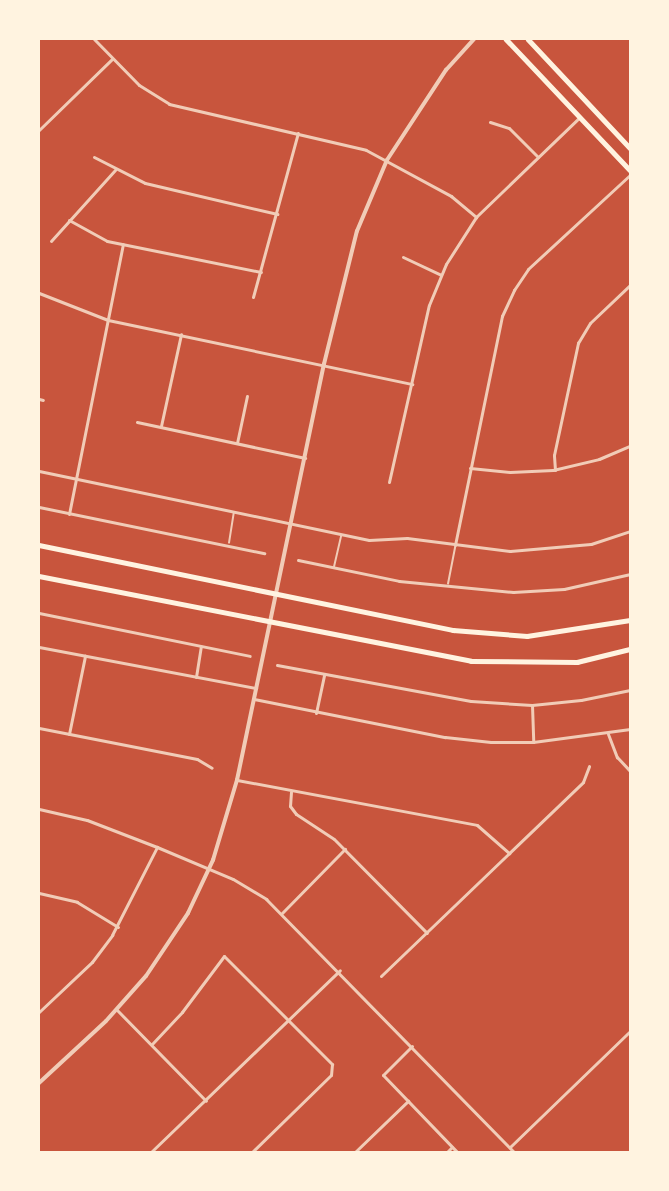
<!DOCTYPE html>
<html>
<head>
<meta charset="utf-8">
<style>
  body { margin:0 }
  #map { position:relative; width:669px; height:1191px; overflow:hidden; background:#c8553d; font-family:Merriweather,serif }
  div>[style] { position:absolute }
  [style*='--x'] { left:calc(var(--x)*1px); top:calc(var(--y)*1px); width:calc(var(--w)*1px); rotate:calc(var(--a)*1deg) }
  .service>* { height:1.5px; margin:-0.75px; padding:0 0.75px; transform-origin:0.75px; border-radius:0.75px; background:#f1ccb7 }
  .minor>* { height:3px; margin:-1.5px; padding:0 1.5px; transform-origin:1.5px; border-radius:1.5px; background:#f1ccb7 }
  .tertiary>* { height:4px; margin:-2px; padding:0 2px; transform-origin:2px; border-radius:2px; background:#f1ccb7 }
  .secondary>* { height:4.5px; margin:-2.25px; padding:0 2.25px; transform-origin:2.25px; border-radius:2.25px; background:#fff3e0 }
  span { translate:-50% -50%; white-space:nowrap; text-align:center; line-height:1.15; -webkit-text-stroke:4.5px #fff3e0; paint-order:stroke }
  .frame { position:absolute; inset:0; border:40px solid #fff3e0; pointer-events:none }
</style>
</head>
<body>
<div id="map">
  <div class="service">
    <div style="--x:229;--y:543;--w:30;--a:-81"></div>
    <div style="--x:334;--y:567;--w:32;--a:-77"></div>
    <div style="--x:448;--y:584;--w:38;--a:-79"></div>
  </div>
  <div class="minor">
    <div style="--x:94;--y:39;--w:64;--a:45.6"></div>
    <div style="--x:139;--y:85;--w:36;--a:32"></div>
    <div style="--x:169;--y:104;--w:202;--a:13.1"></div>
    <div style="--x:366;--y:150;--w:97;--a:28.4"></div>
    <div style="--x:451;--y:196;--w:33;--a:40"></div>
    <div style="--x:490;--y:122;--w:20;--a:18"></div>
    <div style="--x:509;--y:128;--w:41;--a:45"></div>
    <div style="--x:39;--y:130;--w:102;--a:-44.2"></div>
    <div style="--x:94;--y:157;--w:57;--a:27"></div>
    <div style="--x:145;--y:183;--w:136;--a:13.2"></div>
    <div style="--x:69;--y:220;--w:43;--a:28.9"></div>
    <div style="--x:107;--y:241;--w:157;--a:11.4"></div>
    <div style="--x:51;--y:241;--w:96;--a:-48"></div>
    <div style="--x:403;--y:257;--w:42;--a:25.3"></div>
    <div style="--x:39;--y:293;--w:74;--a:21.4"></div>
    <div style="--x:108;--y:320;--w:311;--a:11.9"></div>
    <div style="--x:253;--y:297;--w:170;--a:-74.7"></div>
    <div style="--x:39;--y:399;--w:4;--a:14"></div>
    <div style="--x:137;--y:422;--w:172;--a:12.1"></div>
    <div style="--x:161;--y:426;--w:94;--a:-77.7"></div>
    <div style="--x:237;--y:443;--w:48;--a:-78"></div>
    <div style="--x:470;--y:468;--w:40;--a:5.7"></div>
    <div style="--x:510;--y:472;--w:43;--a:-2.7"></div>
    <div style="--x:553;--y:470;--w:47;--a:-13.4"></div>
    <div style="--x:599;--y:459;--w:34;--a:-23"></div>
    <div style="--x:555;--y:470;--w:15;--a:-94"></div>
    <div style="--x:554;--y:455;--w:115;--a:-77.9"></div>
    <div style="--x:578;--y:343;--w:23;--a:-59"></div>
    <div style="--x:590;--y:323;--w:55;--a:-43.5"></div>
    <div style="--x:39;--y:471;--w:337;--a:11.8"></div>
    <div style="--x:369;--y:540;--w:38;--a:-3"></div>
    <div style="--x:407;--y:538;--w:104;--a:7.2"></div>
    <div style="--x:510;--y:551;--w:81;--a:-4.9"></div>
    <div style="--x:591;--y:544;--w:41;--a:-18.4"></div>
    <div style="--x:389;--y:482;--w:181;--a:-77.3"></div>
    <div style="--x:429;--y:305;--w:44;--a:-67.5"></div>
    <div style="--x:446;--y:264;--w:56;--a:-57.4"></div>
    <div style="--x:476;--y:217;--w:144;--a:-43.9"></div>
    <div style="--x:39;--y:507;--w:230;--a:11.6"></div>
    <div style="--x:69;--y:514;--w:275;--a:-78.7"></div>
    <div style="--x:455;--y:545;--w:234;--a:-78.4"></div>
    <div style="--x:502;--y:316;--w:29;--a:-65"></div>
    <div style="--x:514;--y:290;--w:25;--a:-56"></div>
    <div style="--x:528;--y:269;--w:139;--a:-42.7"></div>
    <div style="--x:298;--y:560;--w:103;--a:11.7"></div>
    <div style="--x:399;--y:581;--w:115;--a:5.5"></div>
    <div style="--x:513;--y:592;--w:51;--a:-3.4"></div>
    <div style="--x:564;--y:589;--w:68;--a:-12.8"></div>
    <div style="--x:39;--y:613;--w:215;--a:11.5"></div>
    <div style="--x:39;--y:647;--w:221;--a:10.7"></div>
    <div style="--x:277;--y:665;--w:197;--a:10.5"></div>
    <div style="--x:471;--y:701;--w:61;--a:3.8"></div>
    <div style="--x:532;--y:705;--w:49;--a:-5.8"></div>
    <div style="--x:581;--y:700;--w:50;--a:-11.5"></div>
    <div style="--x:196;--y:677;--w:31;--a:-81"></div>
    <div style="--x:254;--y:699;--w:195;--a:11.3"></div>
    <div style="--x:445;--y:737;--w:46;--a:6.2"></div>
    <div style="--x:491;--y:742;--w:42;--a:0"></div>
    <div style="--x:533;--y:742;--w:98;--a:-7.6"></div>
    <div style="--x:532;--y:705;--w:37;--a:88"></div>
    <div style="--x:316;--y:713;--w:39;--a:-78"></div>
    <div style="--x:39;--y:728;--w:161;--a:11.1"></div>
    <div style="--x:197;--y:759;--w:17;--a:31"></div>
    <div style="--x:69;--y:734;--w:80;--a:-78.4"></div>
    <div style="--x:608;--y:734;--w:25;--a:69"></div>
    <div style="--x:617;--y:757;--w:19;--a:47"></div>
    <div style="--x:237;--y:780;--w:244;--a:10.6"></div>
    <div style="--x:477;--y:825;--w:43;--a:41.2"></div>
    <div style="--x:291;--y:792;--w:14;--a:94"></div>
    <div style="--x:290;--y:806;--w:10;--a:53"></div>
    <div style="--x:296;--y:814;--w:45;--a:33.3"></div>
    <div style="--x:334;--y:839;--w:132;--a:45.3"></div>
    <div style="--x:39;--y:809;--w:49;--a:12.9"></div>
    <div style="--x:87;--y:820;--w:75;--a:21.1"></div>
    <div style="--x:157;--y:847;--w:82;--a:22.8"></div>
    <div style="--x:233;--y:879;--w:39;--a:31"></div>
    <div style="--x:266;--y:899;--w:354;--a:45.6"></div>
    <div style="--x:39;--y:893;--w:39;--a:13"></div>
    <div style="--x:77;--y:902;--w:48;--a:31.4"></div>
    <div style="--x:282;--y:913;--w:90;--a:-45.5"></div>
    <div style="--x:381;--y:976;--w:280;--a:-43.8"></div>
    <div style="--x:583;--y:782;--w:17;--a:-69"></div>
    <div style="--x:117;--y:1010;--w:127;--a:45.6"></div>
    <div style="--x:39;--y:1012;--w:73;--a:-43.3"></div>
    <div style="--x:92;--y:962;--w:34;--a:-53"></div>
    <div style="--x:112;--y:935;--w:99;--a:-62.9"></div>
    <div style="--x:152;--y:1044;--w:44;--a:-46.8"></div>
    <div style="--x:182;--y:1012;--w:70;--a:-53.1"></div>
    <div style="--x:224;--y:956;--w:153;--a:45"></div>
    <div style="--x:332;--y:1064;--w:11;--a:95"></div>
    <div style="--x:331;--y:1075;--w:110;--a:135.7"></div>
    <div style="--x:412;--y:1046;--w:41;--a:135"></div>
    <div style="--x:383;--y:1075;--w:107;--a:46.1"></div>
    <div style="--x:510;--y:1147;--w:167;--a:-44"></div>
    <div style="--x:151;--y:1152;--w:262;--a:-43.9"></div>
    <div style="--x:355;--y:1152;--w:74;--a:-43.9"></div>
    <div style="--x:447;--y:1152;--w:7;--a:-45"></div>
  </div>
  <div class="tertiary">
    <div style="--x:39;--y:1083;--w:91;--a:-42.8"></div>
    <div style="--x:106;--y:1021;--w:60;--a:-48.4"></div>
    <div style="--x:146;--y:976;--w:76;--a:-56.3"></div>
    <div style="--x:188;--y:913;--w:59;--a:-64.7"></div>
    <div style="--x:213;--y:860;--w:84;--a:-73.3"></div>
    <div style="--x:237;--y:780;--w:425;--a:-78.2"></div>
    <div style="--x:324;--y:364;--w:137;--a:-76.1"></div>
    <div style="--x:357;--y:231;--w:77;--a:-67.1"></div>
    <div style="--x:387;--y:160;--w:108;--a:-56.8"></div>
    <div style="--x:446;--y:70;--w:42;--a:-47.9"></div>
  </div>
  <div class="secondary">
    <div style="--x:506;--y:39;--w:180;--a:46.6"></div>
    <div style="--x:528;--y:39;--w:149;--a:46.9"></div>
    <div style="--x:39;--y:545;--w:423;--a:11.6"></div>
    <div style="--x:453;--y:630;--w:74;--a:4.6"></div>
    <div style="--x:527;--y:636;--w:104;--a:-8.8"></div>
    <div style="--x:39;--y:576;--w:440;--a:11.1"></div>
    <div style="--x:471;--y:661;--w:106;--a:0.5"></div>
    <div style="--x:577;--y:662;--w:55;--a:-13.8"></div>
  </div>
  <div class="frame"></div>
</div>
</body>
</html>
